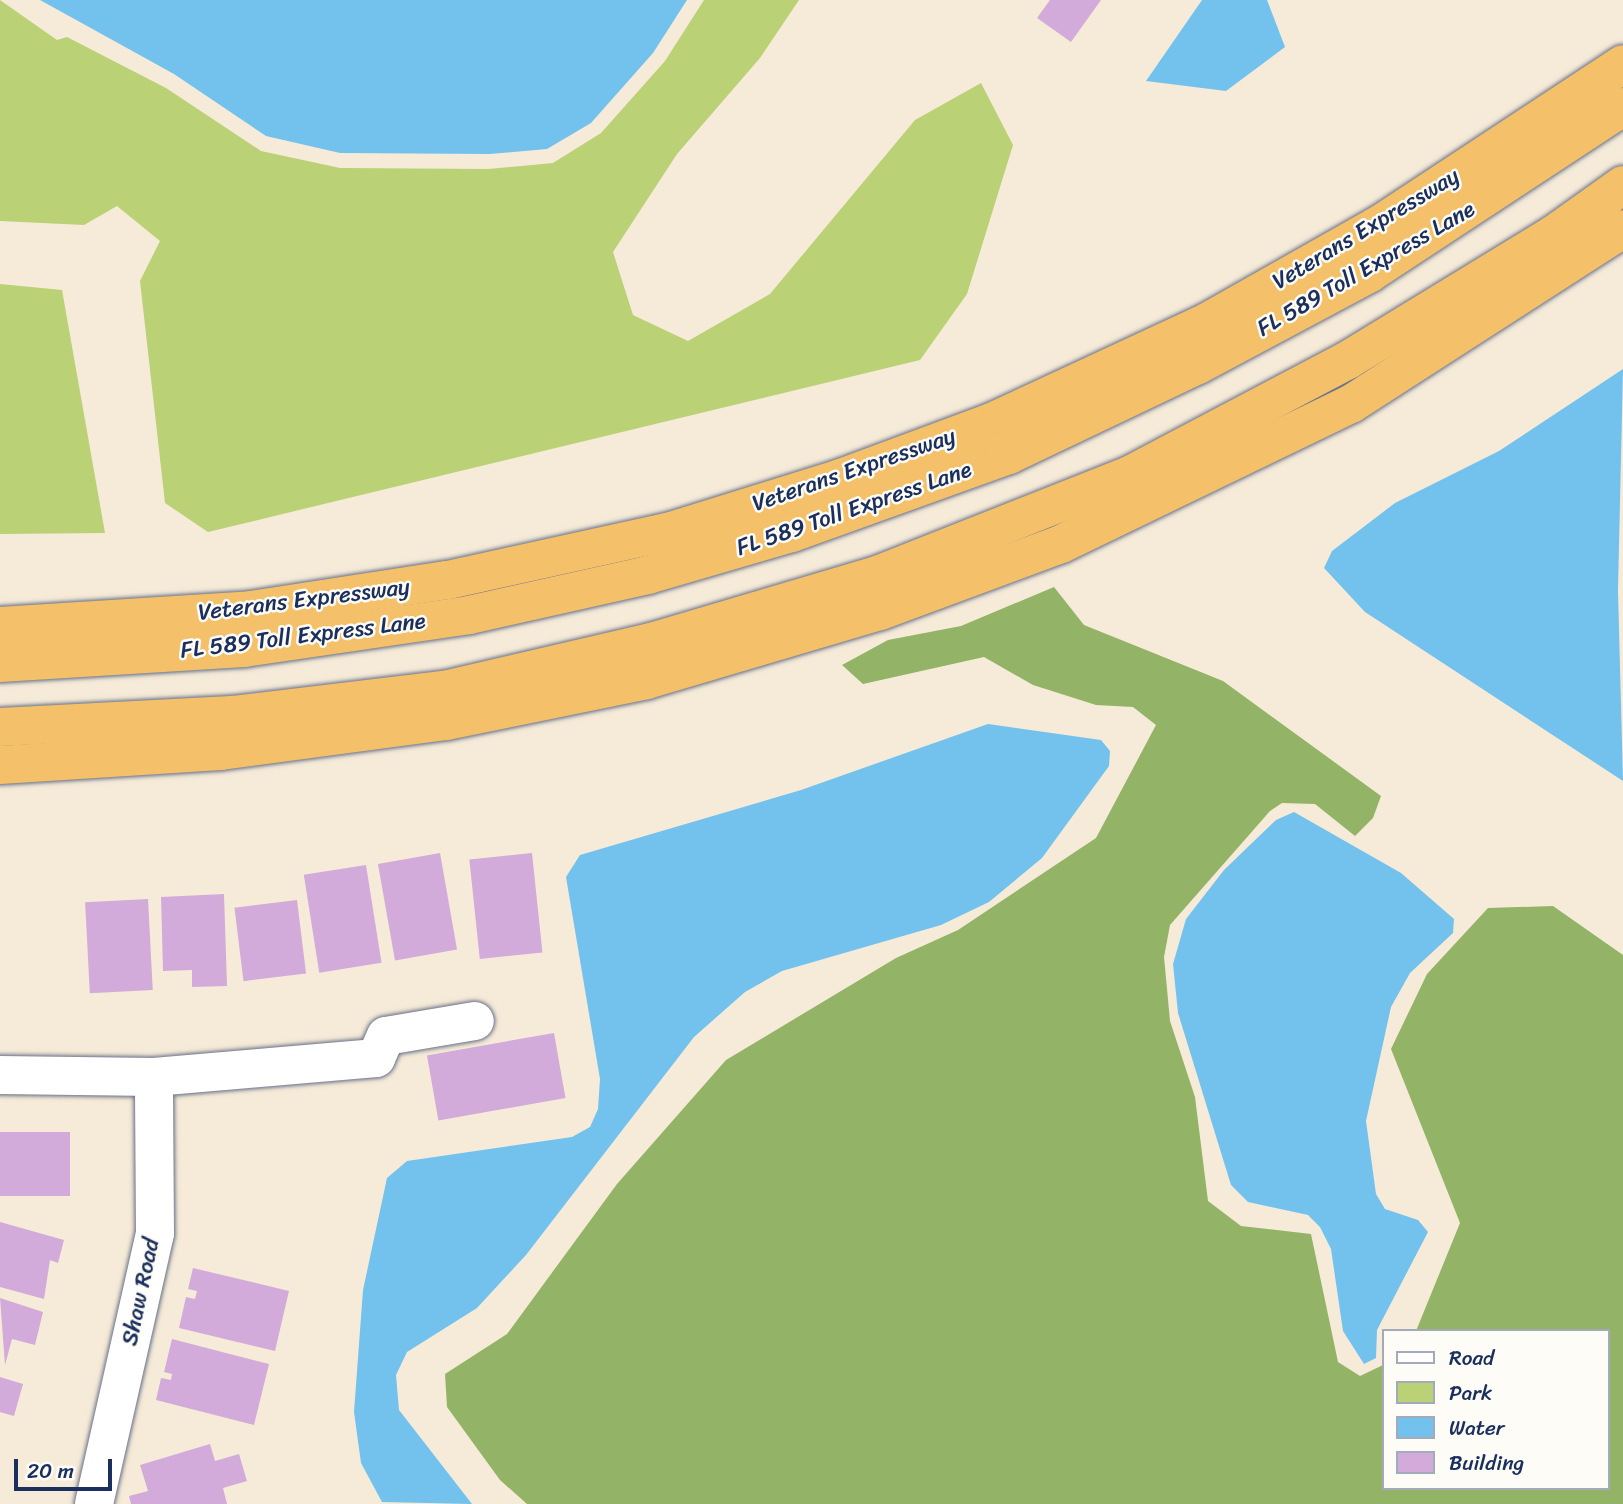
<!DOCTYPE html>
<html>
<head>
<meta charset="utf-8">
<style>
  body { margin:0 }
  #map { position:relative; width:1623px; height:1504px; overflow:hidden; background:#f6ebd8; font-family:Sriracha,sans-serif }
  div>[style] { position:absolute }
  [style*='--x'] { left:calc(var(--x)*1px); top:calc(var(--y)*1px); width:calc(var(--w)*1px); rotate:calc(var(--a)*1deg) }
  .green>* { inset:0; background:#bad175 }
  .forest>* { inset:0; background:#93b366 }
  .water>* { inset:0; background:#73c1ed }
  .building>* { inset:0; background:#d2abda; transform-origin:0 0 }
  .roads { filter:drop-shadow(0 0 2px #687189) drop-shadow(0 0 2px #687189) }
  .minor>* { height:38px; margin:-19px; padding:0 19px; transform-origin:19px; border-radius:19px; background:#fff }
  .highway>* { height:38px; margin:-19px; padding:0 19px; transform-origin:19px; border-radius:19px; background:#f4c16a }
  span { translate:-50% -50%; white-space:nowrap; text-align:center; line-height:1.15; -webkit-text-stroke:5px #fdfcf7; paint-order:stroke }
  .street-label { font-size:23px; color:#1b2f5e }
  .legend { position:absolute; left:1382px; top:1329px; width:228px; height:161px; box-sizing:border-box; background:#fdfcf7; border:2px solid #a3aaba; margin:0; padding:9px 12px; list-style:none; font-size:21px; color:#1b2f5e }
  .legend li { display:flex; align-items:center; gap:14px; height:35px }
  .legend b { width:35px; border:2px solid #a3aaba }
  .scale { position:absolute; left:14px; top:1459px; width:98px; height:32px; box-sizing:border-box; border:4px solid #1b2f5e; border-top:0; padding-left:9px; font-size:21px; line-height:24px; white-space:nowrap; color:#1b2f5e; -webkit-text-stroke:5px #fdfcf7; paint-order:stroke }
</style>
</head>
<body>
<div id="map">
  <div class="green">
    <div style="clip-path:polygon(0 0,57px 40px,67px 37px,166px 88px,261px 151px,340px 168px,488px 169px,553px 163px,601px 133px,665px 61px,704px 0,799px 0,760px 58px,677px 154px,613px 252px,633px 315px,688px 341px,770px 294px,915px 120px,981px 83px,1013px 145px,967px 294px,920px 360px,208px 532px,165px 503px,140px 281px,160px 241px,117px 206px,84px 225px,0 221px)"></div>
    <div style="clip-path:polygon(0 284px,62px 290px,105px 533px,0 534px)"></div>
  </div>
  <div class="forest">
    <div style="clip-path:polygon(1054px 587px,1084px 625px,1223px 681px,1381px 796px,1373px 818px,1355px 836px,1315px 804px,1282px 803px,1270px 811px,1170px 925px,1164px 957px,1170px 1021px,1195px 1097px,1208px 1201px,1241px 1226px,1311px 1234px,1338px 1362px,1360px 1376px,1383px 1365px,1383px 1488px,1607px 1488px,1607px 1331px,1416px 1331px,1460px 1223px,1391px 1049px,1427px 974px,1488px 908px,1553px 906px,1623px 955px,1623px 1504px,527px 1504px,500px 1480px,447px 1407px,445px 1374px,507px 1334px,617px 1184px,726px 1060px,896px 958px,958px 930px,1096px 838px,1156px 725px,1133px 707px,1096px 705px,1033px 685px,984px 657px,863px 684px,842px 665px,888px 640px,961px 626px)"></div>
  </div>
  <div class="water">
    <div style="clip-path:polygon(40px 0,687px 0,653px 53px,591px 123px,547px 149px,490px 154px,340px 153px,266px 136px,174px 74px)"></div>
    <div style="clip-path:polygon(1202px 0,1267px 0,1285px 47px,1226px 91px,1146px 81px)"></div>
    <div style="clip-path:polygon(1623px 369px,1618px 591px,1623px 781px,1365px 612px,1324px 568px,1332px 551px,1395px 503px,1499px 451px)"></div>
    <div style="clip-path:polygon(988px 724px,1101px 740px,1110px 751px,1109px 766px,1042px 858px,989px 902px,941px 925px,782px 971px,745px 992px,694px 1037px,526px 1255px,477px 1308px,407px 1352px,396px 1375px,399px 1410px,472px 1504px,382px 1502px,361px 1463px,354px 1412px,363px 1290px,387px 1178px,407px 1161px,572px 1137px,590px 1127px,598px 1109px,600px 1079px,566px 877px,580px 855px,801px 790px)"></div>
    <div style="clip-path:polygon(1294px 812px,1401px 873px,1454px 919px,1453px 933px,1410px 973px,1391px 1007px,1366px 1121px,1376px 1194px,1385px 1209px,1418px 1220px,1428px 1232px,1377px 1330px,1376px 1358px,1364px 1364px,1343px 1331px,1331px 1249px,1320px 1227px,1308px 1215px,1248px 1202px,1231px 1185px,1178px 1013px,1173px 964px,1186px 919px,1224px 870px,1276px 820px)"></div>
  </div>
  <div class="building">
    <div style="clip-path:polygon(1050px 0,1101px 0,1071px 42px,1037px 18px)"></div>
    <div style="left:440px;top:853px;width:98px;height:63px;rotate:80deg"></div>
    <div style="left:532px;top:853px;width:100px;height:63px;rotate:84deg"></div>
    <div style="left:366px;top:865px;width:99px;height:63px;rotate:81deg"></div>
    <div style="clip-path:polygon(224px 894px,227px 986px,192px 987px,192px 970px,163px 971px,161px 897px)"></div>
    <div style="left:148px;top:899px;width:91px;height:63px;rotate:87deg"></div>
    <div style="left:297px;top:900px;width:74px;height:63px;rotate:83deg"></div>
    <div style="left:554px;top:1033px;width:66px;height:129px;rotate:80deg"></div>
    <div style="left:0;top:1132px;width:70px;height:64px"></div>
    <div style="clip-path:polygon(0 1222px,64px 1240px,58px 1263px,50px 1260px,44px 1299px,0 1287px)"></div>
    <div style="clip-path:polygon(193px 1268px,289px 1291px,275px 1351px,179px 1328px,186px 1297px,195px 1299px,197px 1291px,188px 1289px)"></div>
    <div style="clip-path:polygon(0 1298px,43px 1312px,35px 1345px,12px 1339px,5px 1365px)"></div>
    <div style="clip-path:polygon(172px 1339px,269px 1364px,254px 1425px,156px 1400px,161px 1378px,171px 1380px,172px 1374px,164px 1372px)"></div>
    <div style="clip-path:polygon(0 1377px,23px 1384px,14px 1416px,0 1412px)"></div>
    <div style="clip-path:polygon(210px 1444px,215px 1461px,239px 1454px,247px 1481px,223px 1488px,227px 1504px,131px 1504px,129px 1496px,148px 1491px,140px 1465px)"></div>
  </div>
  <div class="roads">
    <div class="minor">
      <div style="--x:0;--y:1075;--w:154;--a:0.7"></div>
      <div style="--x:154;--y:1077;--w:223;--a:-4.9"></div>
      <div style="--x:376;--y:1058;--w:24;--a:-66"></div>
      <div style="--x:386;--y:1036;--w:90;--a:-9.6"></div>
      <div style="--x:94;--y:1504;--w:277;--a:-77.3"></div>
      <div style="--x:155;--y:1234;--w:157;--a:-90.4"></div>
    </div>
    <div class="highway">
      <div style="--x:0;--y:626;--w:252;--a:-3.6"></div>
      <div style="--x:251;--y:610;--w:199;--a:-8.7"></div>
      <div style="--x:448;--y:580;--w:228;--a:-12.4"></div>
      <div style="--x:671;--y:531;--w:178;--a:-17.3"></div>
      <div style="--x:841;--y:478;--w:163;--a:-20.4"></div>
      <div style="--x:994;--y:421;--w:237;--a:-24.9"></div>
      <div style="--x:1209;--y:321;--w:195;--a:-29.5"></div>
      <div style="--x:1379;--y:225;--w:292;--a:-33.4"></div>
      <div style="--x:0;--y:663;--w:244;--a:-3.5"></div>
      <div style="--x:244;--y:648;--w:227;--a:-8.3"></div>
      <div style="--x:469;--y:615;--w:183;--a:-12.6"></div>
      <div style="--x:648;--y:575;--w:150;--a:-16.3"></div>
      <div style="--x:792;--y:533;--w:231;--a:-19.8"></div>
      <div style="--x:1009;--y:455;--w:209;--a:-25.5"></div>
      <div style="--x:1198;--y:365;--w:195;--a:-28.1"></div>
      <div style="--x:1370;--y:273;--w:303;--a:-33.3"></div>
      <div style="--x:0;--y:727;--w:232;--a:-3"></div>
      <div style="--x:232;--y:715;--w:219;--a:-6.8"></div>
      <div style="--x:449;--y:689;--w:207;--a:-13.1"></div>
      <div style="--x:651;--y:642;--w:239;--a:-16.5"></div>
      <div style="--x:880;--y:574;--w:267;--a:-21.6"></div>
      <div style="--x:1128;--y:476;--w:249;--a:-27.8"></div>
      <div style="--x:1348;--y:360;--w:240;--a:-31.4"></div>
      <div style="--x:1553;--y:235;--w:86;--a:-35.5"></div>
      <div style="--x:0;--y:765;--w:221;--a:-3.6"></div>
      <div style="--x:221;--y:751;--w:227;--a:-7.6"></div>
      <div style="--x:446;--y:721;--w:205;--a:-11.5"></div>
      <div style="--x:647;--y:680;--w:243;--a:-16.5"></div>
      <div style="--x:880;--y:611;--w:193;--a:-20.3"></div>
      <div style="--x:1061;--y:544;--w:322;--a:-25.8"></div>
      <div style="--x:1351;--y:404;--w:323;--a:-32.8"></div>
    </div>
  </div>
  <div class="street-label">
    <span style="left:1366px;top:229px;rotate:-31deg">Veterans Expressway</span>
    <span style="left:1366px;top:269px;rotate:-30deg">FL 589 Toll Express Lane</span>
    <span style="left:854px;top:470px;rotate:-19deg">Veterans Expressway</span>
    <span style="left:854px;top:509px;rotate:-19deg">FL 589 Toll Express Lane</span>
    <span style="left:304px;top:600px;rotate:-7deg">Veterans Expressway</span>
    <span style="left:303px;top:636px;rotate:-7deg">FL 589 Toll Express Lane</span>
    <span style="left:141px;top:1292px;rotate:-78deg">Shaw Road</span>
  </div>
  <ul class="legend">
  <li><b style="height:9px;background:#fff"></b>Road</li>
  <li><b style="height:19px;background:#bad175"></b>Park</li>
  <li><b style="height:19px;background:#73c1ed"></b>Water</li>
  <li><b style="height:19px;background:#d2abda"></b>Building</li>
  </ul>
  <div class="scale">20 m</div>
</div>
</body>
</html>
